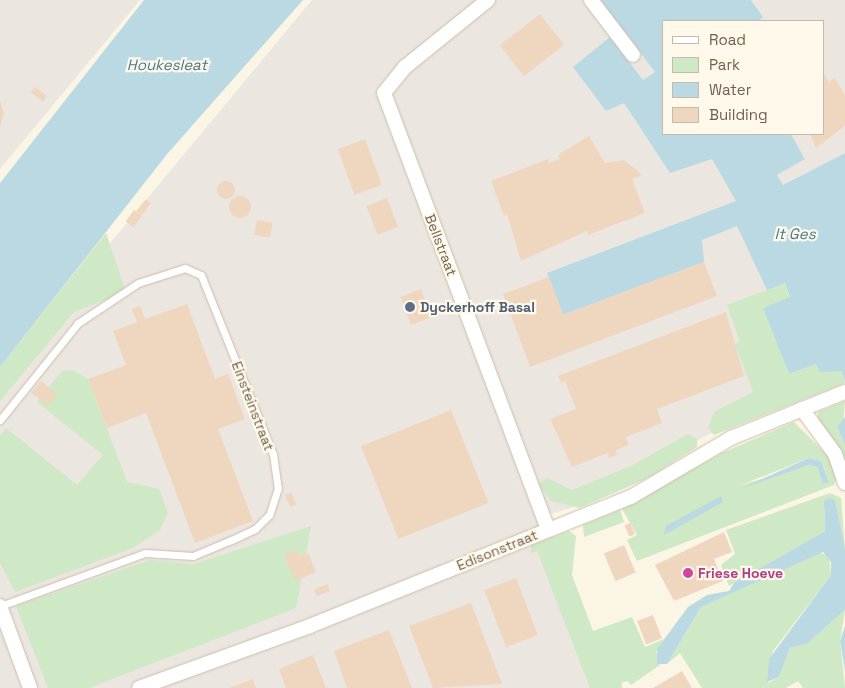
<!DOCTYPE html>
<html>
<head>
<meta charset="utf-8">
<style>
  body { margin:0 }
  #map { position:relative; width:845px; height:688px; overflow:hidden; background:#fbf5e5; font-family:"Space Grotesk",sans-serif }
  div>[style] { position:absolute }
  [style*='--x'] { left:calc(var(--x)*1px); top:calc(var(--y)*1px); width:calc(var(--w)*1px); rotate:calc(var(--a)*1deg) }
  .industrial>* { inset:0; background:#ebe6df }
  .green>* { inset:0; background:#cfe8c5 }
  .water>* { inset:0; background:#bbd9e3 }
  .building>* { inset:0; background:#efd7bf; transform-origin:0 0 }
  .round { border-radius:50% }
  .roads { filter:drop-shadow(0 0 1px #ccbdac) drop-shadow(0 0 1px #ccbdac) }
  .service>* { height:7px; margin:-3.5px; padding:0 3.5px; transform-origin:3.5px; border-radius:3.5px; background:#fff }
  .minor>* { height:14px; margin:-7px; padding:0 7px; transform-origin:7px; border-radius:7px; background:#fff }
  .dots>* { width:14px; height:14px; translate:-50% -50%; box-sizing:border-box; border:2px solid #fef9eb; border-radius:50% }
  span { translate:-50% -50%; white-space:nowrap; text-align:center; line-height:1.15; -webkit-text-stroke:4.5px #fef9eb; paint-order:stroke }
  .street-label { font-size:14px; color:#725e4c }
  .service-label { font-size:14px; color:#4e5e75; font-weight:700 }
  .left { translate:0 -50%; text-align:left }
  .hotel-label { font-size:14px; color:#b23c85; font-weight:700 }
  .water-label { font-size:15px; color:#4b798b; font-style:italic }
  .legend { position:absolute; left:662px; top:20px; width:162px; height:115px; box-sizing:border-box; background:#fef9eb; border:1px solid #c6bbab; margin:0; padding:6px 9px; list-style:none; font-size:15px; color:#725e4c }
  .legend li { display:flex; align-items:center; gap:10px; height:25px }
  .legend b { width:25px; border:1px solid #c6bbab }
</style>
</head>
<body>
<div id="map">
  <div class="industrial">
    <div style="clip-path:polygon(0 0,140px 0,0 169px)"></div>
    <div style="clip-path:polygon(312px 0,609px 0,664px 71px,664px 134px,705px 134px,811px 348px,719px 429px,571px 508px,550px 514px,554px 552px,599px 688px,0 688px,0 376px)"></div>
    <div style="clip-path:polygon(751px 0,845px 0,845px 153px,783px 185px,777px 175px,805px 158px,791px 134px,824px 134px,824px 21px,759px 21px,763px 17px)"></div>
  </div>
  <div class="green">
    <div style="clip-path:polygon(106px 233px,126px 292px,74px 312px,0 401px,0 367px)"></div>
    <div style="clip-path:polygon(785px 283px,790px 298px,763px 308px,789px 374px,816px 364px,841px 371px,845px 383px,714px 435px,708px 428px,714px 412px,753px 392px,735px 344px,740px 342px,727px 305px)"></div>
    <div style="clip-path:polygon(72px 370px,88px 379px,127px 482px,159px 489px,168px 513px,160px 530px,133px 548px,15px 592px,0 563px,0 436px,6px 428px,77px 485px,103px 455px,37px 402px,62px 371px)"></div>
    <div style="clip-path:polygon(845px 401px,843px 424px,837px 427px,845px 445px,845px 463px,817px 422px,818px 412px)"></div>
    <div style="clip-path:polygon(evenodd,794px 422px,828px 456px,837px 478px,834px 485px,637px 561px,627px 540px,637px 535px,622px 509px,722px 453px,794px 422px,809px 458px,821px 461px,829px 483px,823px 484px,817px 467px,809px 465px,741px 485px,809px 458px)"></div>
    <div style="clip-path:polygon(688px 434px,697px 439px,697px 447px,648px 478px,580px 508px,551px 501px,538px 484px,547px 478px,572px 490px,631px 466px)"></div>
    <div style="clip-path:polygon(830px 493px,841px 498px,845px 549px,835px 500px,824px 508px,825px 531px,729px 586px,721px 565px,735px 554px,726px 530px)"></div>
    <div style="clip-path:polygon(620px 510px,624px 522px,584px 537px,583px 525px)"></div>
    <div style="clip-path:polygon(311px 526px,296px 608px,89px 688px,48px 688px,16px 606px,150px 560px,194px 564px)"></div>
    <div style="clip-path:polygon(569px 531px,576px 536px,572px 575px,593px 631px,632px 617px,645px 647px,664px 639px,656px 652px,660px 665px,631px 685px,628px 681px,622px 682px,622px 688px,590px 688px,537px 551px,530px 553px,532px 545px)"></div>
    <div style="clip-path:polygon(819px 552px,829px 557px,831px 575px,773px 651px,768px 683px,779px 677px,790px 648px,807px 644px,845px 610px,840px 641px,845px 688px,803px 688px,798px 681px,786px 688px,702px 688px,680px 653px,667px 664px,701px 607px)"></div>
  </div>
  <div class="water">
    <div style="clip-path:polygon(144px 0,303px 0,168px 153px,0 367px,0 183px)"></div>
    <div style="clip-path:polygon(600px 0,751px 0,763px 17px,759px 21px,664px 21px,664px 134px,791px 134px,805px 159px,777px 175px,783px 185px,845px 153px,845px 382px,841px 371px,820px 372px,816px 364px,789px 374px,763px 308px,790px 297px,785px 283px,767px 290px,737px 226px,702px 240px,704px 262px,563px 315px,547px 273px,736px 201px,712px 159px,670px 173px,624px 103px,606px 111px,573px 67px,610px 37px,643px 80px,655px 72px)"></div>
    <div style="clip-path:polygon(845px 417px,845px 445px,837px 427px)"></div>
    <div style="clip-path:polygon(809px 458px,821px 461px,829px 483px,823px 484px,817px 467px,809px 465px,740px 489px)"></div>
    <div style="clip-path:polygon(721px 496px,723px 502px,664px 535px,666px 526px)"></div>
    <div style="clip-path:polygon(829px 498px,835px 500px,845px 549px,845px 610px,807px 644px,790px 648px,779px 677px,767px 682px,769px 659px,831px 575px,831px 562px,823px 552px,701px 607px,667px 664px,657px 664px,657px 649px,688px 607px,707px 595px,729px 591px,734px 583px,825px 531px,824px 501px)"></div>
    <div style="clip-path:polygon(845px 626px,845px 671px,840px 641px)"></div>
  </div>
  <div class="building">
    <div style="left:540px;top:14px;width:39px;height:51px;rotate:52deg"></div>
    <div style="clip-path:polygon(824px 74px,829px 82px,835px 78px,845px 96px,845px 126px,816px 148px,810px 134px,824px 134px)"></div>
    <div style="clip-path:polygon(35px 87px,47px 96px,43px 102px,31px 92px)"></div>
    <div style="clip-path:polygon(0 101px,4px 113px,0 126px)"></div>
    <div style="clip-path:polygon(589px 136px,605px 163px,624px 160px,638px 171px,641px 176px,632px 179px,645px 213px,588px 235px,587px 231px,521px 261px,507px 214px,504px 216px,491px 181px,548px 159px,549px 163px,560px 159px,558px 155px)"></div>
    <div style="left:365px;top:139px;width:49px;height:29px;rotate:70deg"></div>
    <div class="round" style="left:217px;top:181px;width:18px;height:18px"></div>
    <div class="round" style="left:229px;top:196px;width:22px;height:22px"></div>
    <div style="left:387px;top:198px;width:31px;height:22px;rotate:69deg"></div>
    <div style="clip-path:polygon(146px 199px,151px 203px,142px 215px,136px 211px)"></div>
    <div style="left:134px;top:210px;width:10px;height:14px;rotate:37deg"></div>
    <div style="left:257px;top:220px;width:16px;height:15px;rotate:11deg"></div>
    <div style="clip-path:polygon(704px 262px,717px 296px,530px 367px,503px 294px,549px 277px,563px 315px)"></div>
    <div style="left:421px;top:289px;width:30px;height:22px;rotate:69deg"></div>
    <div style="clip-path:polygon(187px 304px,215px 379px,228px 374px,245px 419px,218px 429px,253px 521px,195px 543px,146px 413px,107px 428px,88px 379px,126px 365px,113px 331px,137px 322px,132px 309px,140px 306px,145px 319px)"></div>
    <div style="clip-path:polygon(726px 312px,744px 376px,657px 409px,662px 423px,626px 437px,629px 445px,616px 450px,617px 455px,609px 458px,608px 453px,572px 467px,550px 419px,576px 409px,565px 381px,561px 383px,558px 376px)"></div>
    <div style="left:41px;top:381px;width:21px;height:15px;rotate:39deg"></div>
    <div style="left:451px;top:410px;width:100px;height:97px;rotate:68deg"></div>
    <div style="clip-path:polygon(292px 493px,296px 505px,290px 507px,285px 495px)"></div>
    <div style="left:630px;top:523px;width:12px;height:6px;rotate:66deg"></div>
    <div style="clip-path:polygon(724px 532px,732px 552px,714px 559px,723px 581px,674px 601px,655px 565px)"></div>
    <div style="left:624px;top:545px;width:30px;height:22px;rotate:67deg"></div>
    <div style="clip-path:polygon(297px 550px,300px 557px,308px 553px,316px 572px,295px 581px,284px 555px)"></div>
    <div style="left:516px;top:578px;width:61px;height:34px;rotate:69deg"></div>
    <div style="clip-path:polygon(327px 584px,330px 591px,317px 596px,314px 590px)"></div>
    <div style="clip-path:polygon(471px 603px,502px 684px,433px 688px,409px 626px)"></div>
    <div style="left:653px;top:615px;width:25px;height:17px;rotate:69deg"></div>
    <div style="clip-path:polygon(389px 630px,412px 688px,347px 688px,334px 651px)"></div>
    <div style="clip-path:polygon(313px 655px,326px 688px,286px 688px,279px 669px)"></div>
    <div style="clip-path:polygon(682px 671px,692px 688px,653px 688px)"></div>
    <div style="clip-path:polygon(253px 679px,256px 688px,229px 688px)"></div>
  </div>
  <div class="roads">
    <div class="service">
      <div style="--x:0;--y:420;--w:124;--a:-51.2"></div>
      <div style="--x:78;--y:323;--w:72;--a:-33.7"></div>
      <div style="--x:138;--y:283;--w:49;--a:-17.7"></div>
      <div style="--x:185;--y:268;--w:17;--a:24"></div>
      <div style="--x:201;--y:275;--w:193;--a:68.1"></div>
      <div style="--x:273;--y:454;--w:34;--a:82"></div>
      <div style="--x:278;--y:488;--w:28;--a:108"></div>
      <div style="--x:269;--y:515;--w:20;--a:135"></div>
      <div style="--x:255;--y:529;--w:26;--a:155"></div>
      <div style="--x:231;--y:540;--w:41;--a:157.2"></div>
      <div style="--x:193;--y:556;--w:48;--a:-176.4"></div>
      <div style="--x:145;--y:553;--w:154;--a:159.9"></div>
    </div>
    <div class="minor">
      <div style="--x:488;--y:0;--w:107;--a:141.1"></div>
      <div style="--x:405;--y:67;--w:33;--a:129"></div>
      <div style="--x:384;--y:93;--w:466;--a:69.4"></div>
      <div style="--x:591;--y:0;--w:69;--a:52.6"></div>
      <div style="--x:802;--y:409;--w:56;--a:53.7"></div>
      <div style="--x:835;--y:454;--w:31;--a:71"></div>
      <div style="--x:0;--y:606;--w:87;--a:69.9"></div>
      <div style="--x:139;--y:688;--w:182;--a:-19.9"></div>
      <div style="--x:310;--y:626;--w:346;--a:-21.9"></div>
      <div style="--x:631;--y:497;--w:116;--a:-30.5"></div>
      <div style="--x:731;--y:438;--w:123;--a:-22"></div>
    </div>
  </div>
  <div class="dots">
    <div style="left:410px;top:307px;background:#5c6f8a"></div>
    <div style="left:688px;top:573px;background:#d1479c"></div>
  </div>
  <div class="street-label">
    <span style="left:441px;top:245px;rotate:69deg">Bellstraat</span>
    <span style="left:253px;top:406px;rotate:69deg">Einsteinstraat</span>
    <span style="left:497px;top:550px;rotate:-22deg">Edisonstraat</span>
  </div>
  <div class="service-label">
    <span class="left" style="left:420px;top:307px">Dyckerhoff Basal</span>
  </div>
  <div class="hotel-label">
    <span class="left" style="left:698px;top:573px">Friese Hoeve</span>
  </div>
  <div class="water-label">
    <span style="left:167px;top:65px">Houkesleat</span>
    <span style="left:795px;top:234px">It Ges</span>
  </div>
  <ul class="legend">
  <li><b style="height:6px;background:#fff"></b>Road</li>
  <li><b style="height:14px;background:#cfe8c5"></b>Park</li>
  <li><b style="height:14px;background:#bbd9e3"></b>Water</li>
  <li><b style="height:14px;background:#efd7bf"></b>Building</li>
  </ul>
</div>
</body>
</html>
